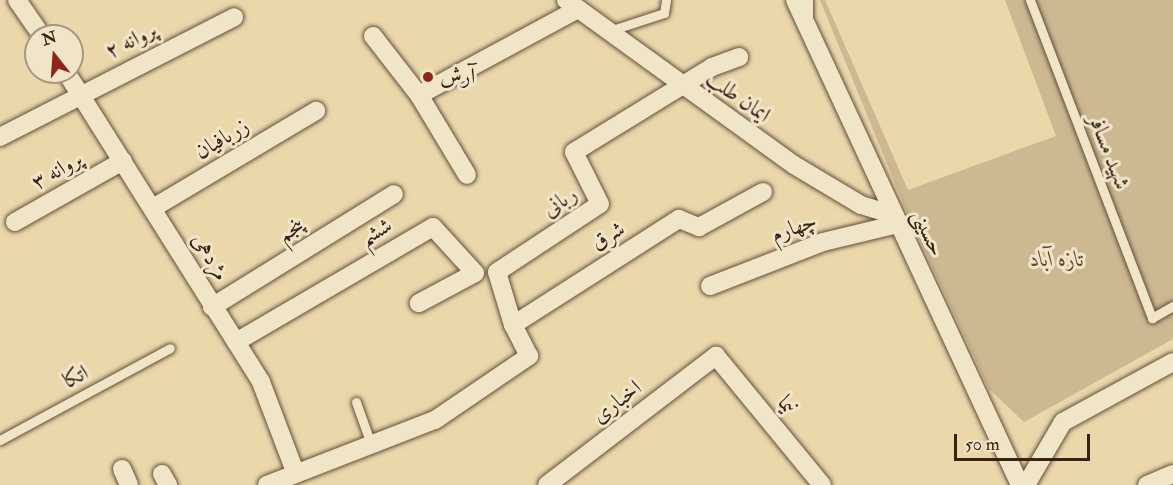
<!DOCTYPE html>
<html>
<head>
<meta charset="utf-8">
<style>
  body { margin:0 }
  #map { position:relative; width:1173px; height:485px; overflow:hidden; background:#ead7aa; font-family:"IM FELL Double Pica",Amiri,serif }
  div>[style] { position:absolute }
  [style*='--x'] { left:calc(var(--x)*1px); top:calc(var(--y)*1px); width:calc(var(--w)*1px); rotate:calc(var(--a)*1deg) }
  .green>* { inset:0; background:#ccb891 }
  .roads { filter:drop-shadow(0 0 2px #644e3c) drop-shadow(0 0 2px #644e3c) }
  .service>* { height:9px; margin:-4.5px; padding:0 4.5px; transform-origin:4.5px; border-radius:4.5px; background:#f1e5c8 }
  .minor>* { height:18px; margin:-9px; padding:0 9px; transform-origin:9px; border-radius:9px; background:#f1e5c8 }
  .dots>* { width:16px; height:16px; translate:-50% -50%; box-sizing:border-box; border:3px solid #f1e5c8; border-radius:50% }
  span { translate:-50% -50%; white-space:nowrap; text-align:center; line-height:1.15; -webkit-text-stroke:6px #f1e5c8; paint-order:stroke }
  .street-label { font-size:22px; color:#382117 }
  .poi-label { font-size:22px; color:#382117 }
  .left { translate:0 -50%; text-align:left }
  .park-label { font-size:22px; color:#5d4736; font-style:italic }
  .north { position:absolute; left:24px; top:24px; width:60px; height:60px; box-sizing:border-box; background:#f1e5c8; border:2px solid #a79781; border-radius:50%; rotate:343deg; font-size:16px; font-weight:700; line-height:24px; text-align:center; color:#382117 }
  .north::after { content:''; display:block; margin:auto; width:21px; height:27px; background:#8f2418; clip-path:polygon(50% 0,100% 100%,50% 72%,0 100%) }
  .scale { position:absolute; left:954px; top:434px; width:136px; height:27px; box-sizing:border-box; border:3px solid #382117; border-top:0; padding-left:8px; font-size:18px; line-height:21px; white-space:nowrap; color:#382117; -webkit-text-stroke:4px #f1e5c8; paint-order:stroke }
</style>
</head>
<body>
<div id="map">
  <div class="green">
    <div style="clip-path:polygon(820px 0,825px 0,908px 190px,1056px 136px,1005px 0,1173px 0,1173px 339px,1024px 422px,989px 389px,908px 215px)"></div>
  </div>
  <div class="roads">
    <div class="service">
      <div style="--x:1030;--y:0;--w:341;--a:69"></div>
      <div style="--x:1152;--y:318;--w:24;--a:-30"></div>
      <div style="--x:808;--y:17;--w:17;--a:-90"></div>
      <div style="--x:609;--y:31;--w:58;--a:-18.1"></div>
      <div style="--x:664;--y:13;--w:13;--a:-81"></div>
      <div style="--x:356;--y:402;--w:48;--a:70.4"></div>
      <div style="--x:0;--y:440;--w:193;--a:-28.4"></div>
    </div>
    <div class="minor">
      <div style="--x:17;--y:0;--w:44;--a:55.2"></div>
      <div style="--x:566;--y:0;--w:281;--a:35.9"></div>
      <div style="--x:794;--y:165;--w:78;--a:30.8"></div>
      <div style="--x:861;--y:205;--w:34;--a:17"></div>
      <div style="--x:795;--y:0;--w:535;--a:65.11"></div>
      <div style="--x:373;--y:36;--w:75;--a:52.1"></div>
      <div style="--x:419;--y:95;--w:93;--a:59"></div>
      <div style="--x:66;--y:72;--w:366;--a:57.8"></div>
      <div style="--x:261;--y:382;--w:98;--a:69.2"></div>
      <div style="--x:419;--y:95;--w:181;--a:-28.4"></div>
      <div style="--x:0;--y:137;--w:263;--a:-27.1"></div>
      <div style="--x:153;--y:208;--w:190;--a:-30.8"></div>
      <div style="--x:15;--y:222;--w:124;--a:-29.5"></div>
      <div style="--x:710;--y:286;--w:121;--a:-21.3"></div>
      <div style="--x:823;--y:242;--w:77;--a:-13.5"></div>
      <div style="--x:212;--y:307;--w:214;--a:-31.8"></div>
      <div style="--x:513;--y:325;--w:55;--a:-106.8"></div>
      <div style="--x:497;--y:272;--w:123;--a:-33.4"></div>
      <div style="--x:600;--y:204;--w:58;--a:-116.6"></div>
      <div style="--x:574;--y:152;--w:162;--a:-31.6"></div>
      <div style="--x:712;--y:67;--w:29;--a:-20"></div>
      <div style="--x:236;--y:342;--w:228;--a:-30.3"></div>
      <div style="--x:433;--y:227;--w:62;--a:47.6"></div>
      <div style="--x:475;--y:273;--w:64;--a:151.8"></div>
      <div style="--x:122;--y:469;--w:17;--a:66"></div>
      <div style="--x:162;--y:474;--w:13;--a:61"></div>
      <div style="--x:267;--y:485;--w:180;--a:-21.2"></div>
      <div style="--x:435;--y:420;--w:114;--a:-34.2"></div>
      <div style="--x:529;--y:356;--w:35;--a:-117"></div>
      <div style="--x:513;--y:325;--w:197;--a:-32.6"></div>
      <div style="--x:679;--y:219;--w:22;--a:22"></div>
      <div style="--x:699;--y:227;--w:73;--a:-28.7"></div>
      <div style="--x:547;--y:485;--w:213;--a:-37.4"></div>
      <div style="--x:716;--y:356;--w:167;--a:50.6"></div>
      <div style="--x:1026;--y:485;--w:73;--a:-59.6"></div>
      <div style="--x:1063;--y:422;--w:125;--a:-28.6"></div>
      <div style="--x:1147;--y:485;--w:28;--a:-23"></div>
    </div>
  </div>
  <div class="dots">
    <div style="left:428px;top:77px;background:#8f2418"></div>
  </div>
  <div class="street-label">
    <span style="left:131px;top:41px;rotate:-26deg">پروانه ۲</span>
    <span style="left:738px;top:97px;rotate:35deg">ایمان طلب</span>
    <span style="left:222px;top:139px;rotate:-31deg">زربافیان</span>
    <span style="left:1109px;top:152px;rotate:69deg">شهید مسافر</span>
    <span style="left:57px;top:171px;rotate:-30deg">پروانه ۳</span>
    <span style="left:560px;top:202px;rotate:-33deg">ربانی</span>
    <span style="left:794px;top:228px;rotate:-20deg">چهارم</span>
    <span style="left:291px;top:230px;rotate:-32deg">پنجم</span>
    <span style="left:376px;top:232px;rotate:-30deg">ششم</span>
    <span style="left:928px;top:233px;rotate:65deg">حسینی</span>
    <span style="left:608px;top:236px;rotate:-32deg">شرق</span>
    <span style="left:210px;top:257px;rotate:59deg">مژدهی</span>
    <span style="left:76px;top:377px;rotate:-28deg">اتکا</span>
    <span style="left:617px;top:402px;rotate:-37deg">اخباری</span>
    <span style="left:787px;top:405px;rotate:50deg">نیما</span>
  </div>
  <div class="poi-label">
    <span class="left" style="left:440px;top:77px">آرش</span>
  </div>
  <div class="park-label">
    <span style="left:1057px;top:260px">تازه آباد</span>
  </div>
  <div class="north">N</div>
  <div class="scale">50 m</div>
</div>
</body>
</html>
